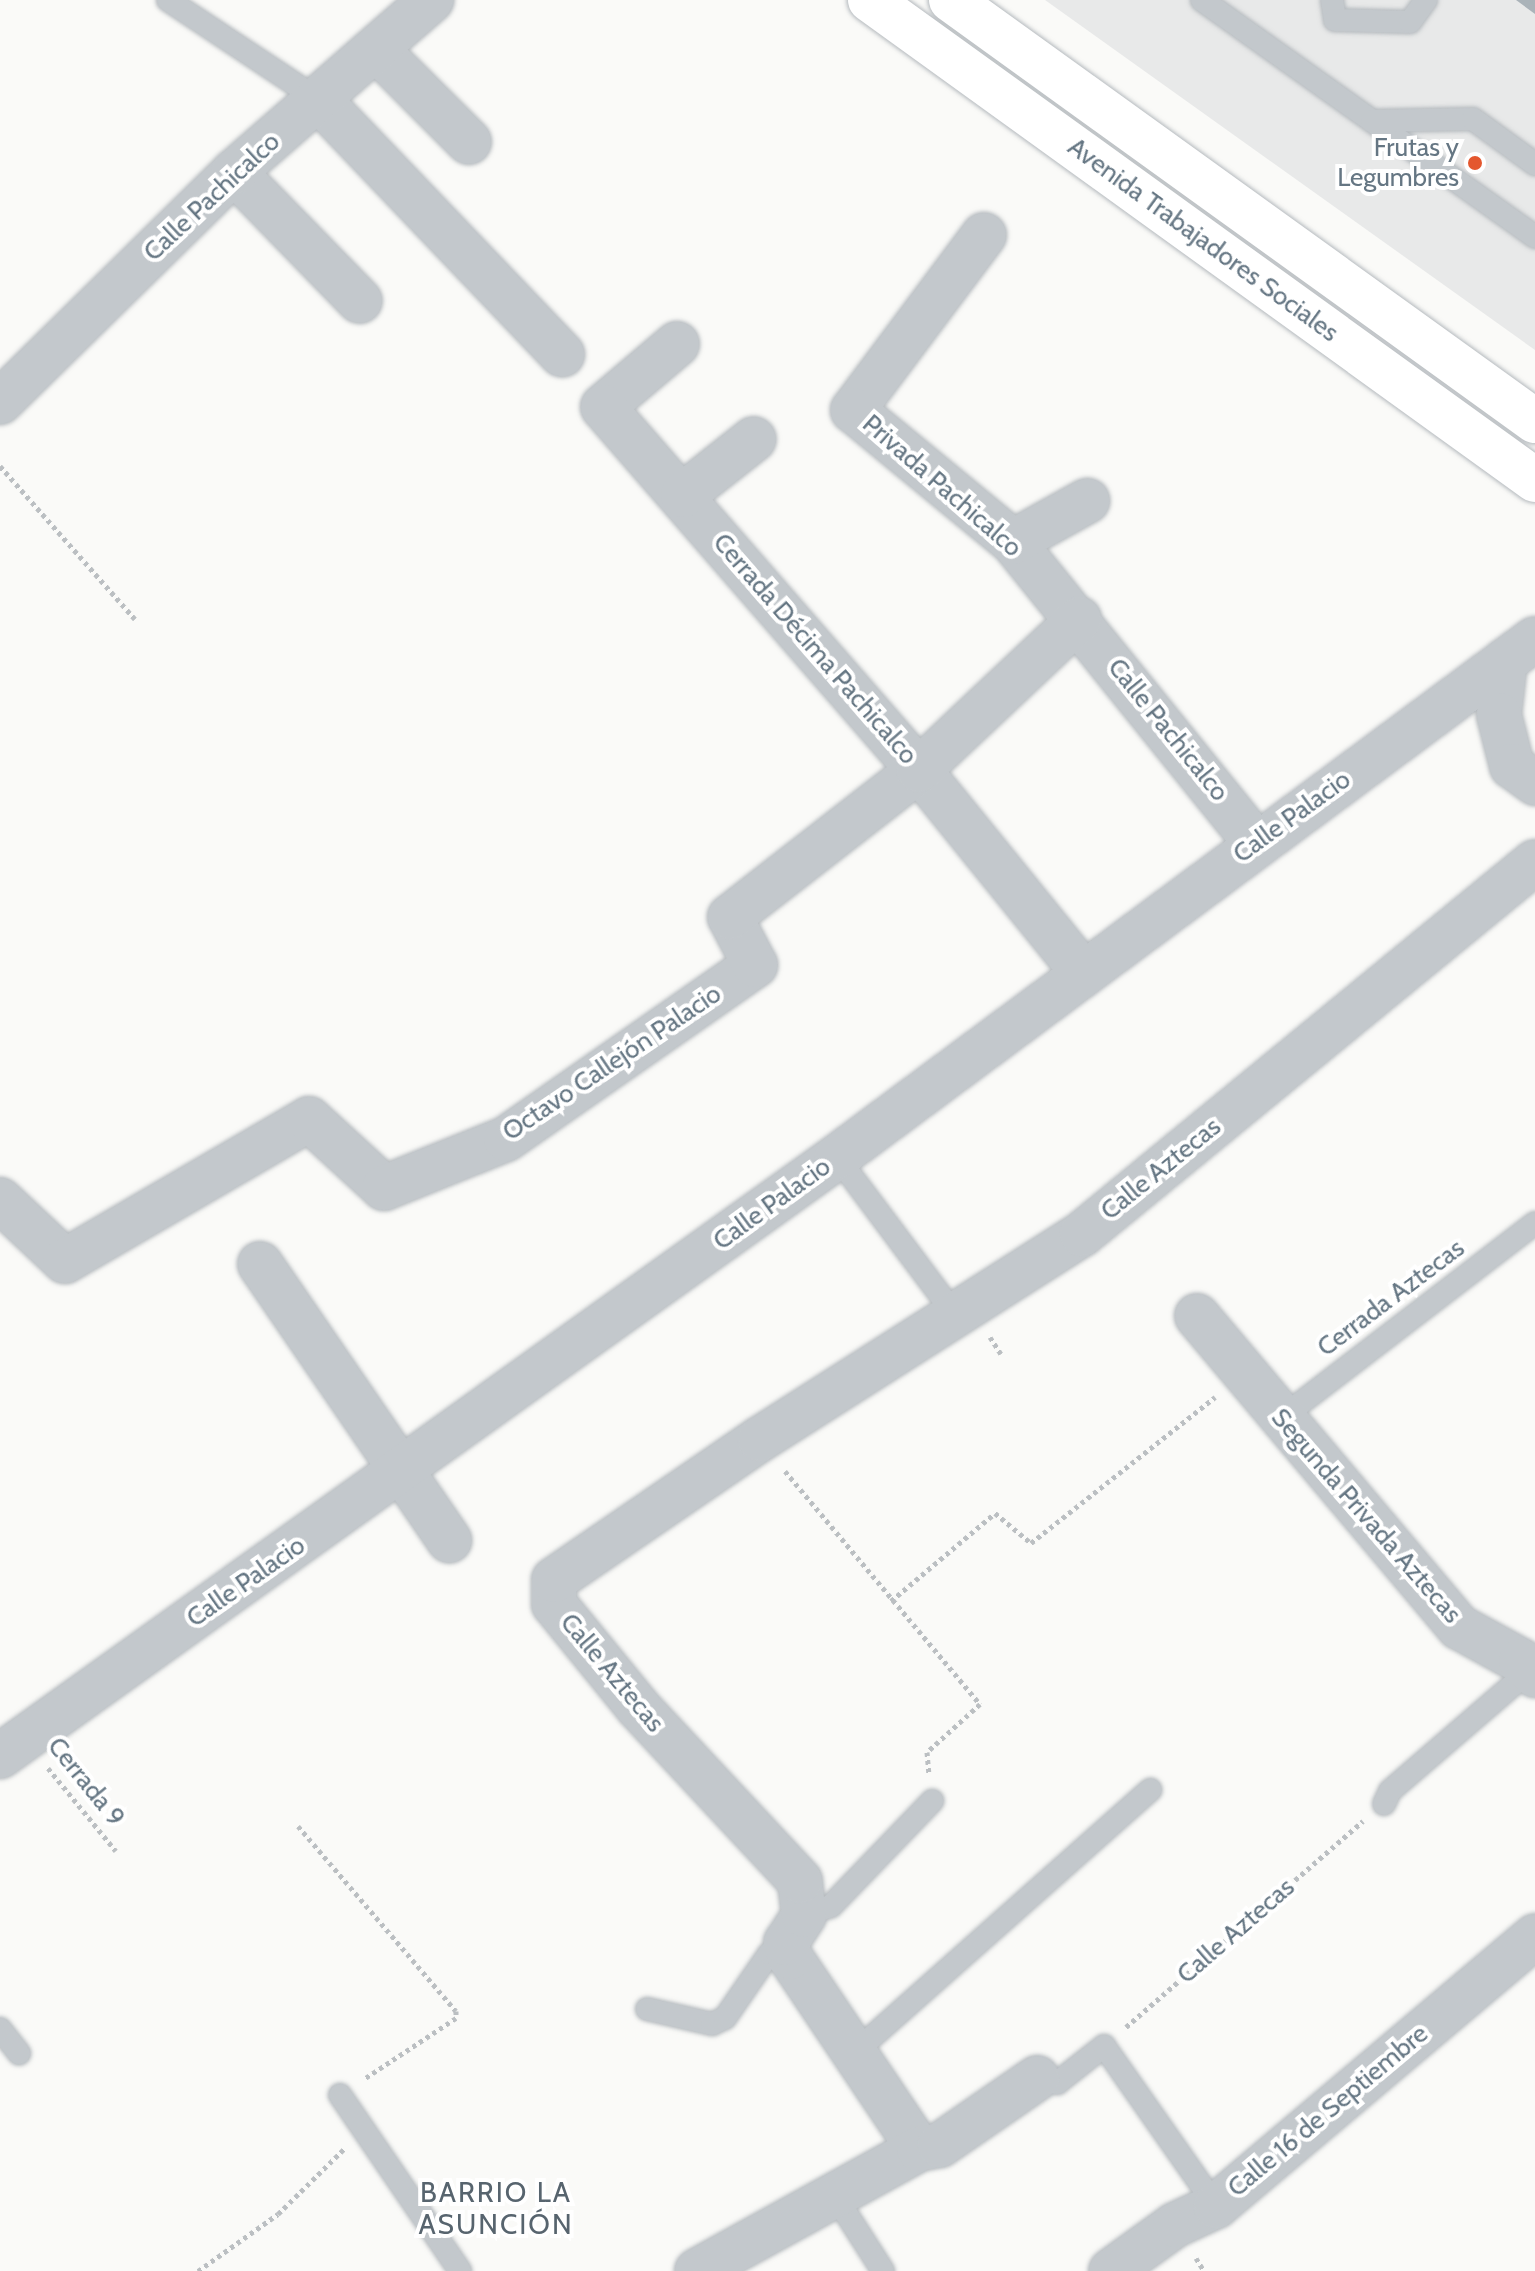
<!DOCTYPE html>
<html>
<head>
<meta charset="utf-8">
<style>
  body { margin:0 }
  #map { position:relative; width:1535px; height:2271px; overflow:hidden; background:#fafaf8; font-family:Cabin,sans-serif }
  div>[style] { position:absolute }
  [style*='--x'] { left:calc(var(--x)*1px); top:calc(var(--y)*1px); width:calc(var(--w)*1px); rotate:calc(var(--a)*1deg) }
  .built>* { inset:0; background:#e8e9e9 }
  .building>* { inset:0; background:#aab3b9 }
  .path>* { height:5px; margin-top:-2.5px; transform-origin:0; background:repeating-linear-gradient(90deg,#bbbfc2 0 4px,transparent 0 8px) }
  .roads { filter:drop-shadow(0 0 2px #b5babe) drop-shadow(0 0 2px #b5babe) }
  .lane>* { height:22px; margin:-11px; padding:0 11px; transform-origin:11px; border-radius:11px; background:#c3c8cc }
  .street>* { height:44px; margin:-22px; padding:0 22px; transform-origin:22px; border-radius:22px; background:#c3c8cc }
  .primary>* { height:44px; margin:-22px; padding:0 22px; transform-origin:22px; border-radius:22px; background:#fff }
  .dots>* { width:22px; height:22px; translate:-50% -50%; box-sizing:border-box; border:4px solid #fff; border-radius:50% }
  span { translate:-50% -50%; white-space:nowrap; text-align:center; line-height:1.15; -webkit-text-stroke:8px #fff; paint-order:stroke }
  .poi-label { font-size:26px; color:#657683 }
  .right { translate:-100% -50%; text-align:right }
  .street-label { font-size:26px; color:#657683 }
  .neighbourhood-label { font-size:28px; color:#57646e; letter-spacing:2px }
</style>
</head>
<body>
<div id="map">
  <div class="built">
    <div style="clip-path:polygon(1045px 0,1535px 0,1535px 350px)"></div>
  </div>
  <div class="building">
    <div style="clip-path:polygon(1516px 0,1535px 0,1535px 14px)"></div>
  </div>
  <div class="path">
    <div style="--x:0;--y:466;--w:204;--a:48.6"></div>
    <div style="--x:990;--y:1337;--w:20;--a:57"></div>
    <div style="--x:785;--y:1471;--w:304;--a:50.1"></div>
    <div style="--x:980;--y:1704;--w:72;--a:137.8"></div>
    <div style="--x:927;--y:1752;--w:23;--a:85"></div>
    <div style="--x:891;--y:1601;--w:136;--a:-40.2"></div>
    <div style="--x:995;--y:1513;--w:47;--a:39.8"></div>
    <div style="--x:1031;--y:1543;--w:235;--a:-38.4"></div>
    <div style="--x:48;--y:1768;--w:107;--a:50.7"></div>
    <div style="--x:298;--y:1826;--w:243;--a:49.5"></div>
    <div style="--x:456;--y:2011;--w:7;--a:90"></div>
    <div style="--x:456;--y:2018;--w:110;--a:146.5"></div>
    <div style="--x:1126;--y:2027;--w:314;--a:-41"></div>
    <div style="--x:1196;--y:2258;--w:15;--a:58"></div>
    <div style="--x:198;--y:2271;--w:98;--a:-35.5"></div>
    <div style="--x:278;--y:2214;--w:93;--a:-44.6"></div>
  </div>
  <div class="roads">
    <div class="lane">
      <div style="--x:168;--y:0;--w:181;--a:33.5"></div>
      <div style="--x:1202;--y:0;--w:409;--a:35.4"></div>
      <div style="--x:1332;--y:0;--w:20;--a:81"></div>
      <div style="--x:1335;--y:20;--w:75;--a:1.5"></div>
      <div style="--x:1410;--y:22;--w:27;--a:-54"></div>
      <div style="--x:1372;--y:121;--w:101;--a:-1.1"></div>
      <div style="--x:1473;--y:119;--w:77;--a:36"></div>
      <div style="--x:837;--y:1157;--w:199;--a:53.2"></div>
      <div style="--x:1281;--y:1418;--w:320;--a:-37.5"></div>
      <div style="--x:1384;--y:1804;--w:14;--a:-65"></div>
      <div style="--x:1390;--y:1791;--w:185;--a:-40.8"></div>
      <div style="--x:804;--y:1915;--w:28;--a:-18"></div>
      <div style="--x:831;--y:1906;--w:146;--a:-46.1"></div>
      <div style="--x:647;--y:2009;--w:67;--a:13"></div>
      <div style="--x:712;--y:2024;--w:14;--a:-25"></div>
      <div style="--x:725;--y:2018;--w:78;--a:-55.5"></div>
      <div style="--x:769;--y:1954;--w:20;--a:-33"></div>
      <div style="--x:0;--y:2029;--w:31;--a:52"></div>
      <div style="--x:855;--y:2052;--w:395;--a:-41.6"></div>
      <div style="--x:1037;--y:2078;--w:21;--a:14"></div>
      <div style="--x:1057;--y:2083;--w:60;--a:-38.2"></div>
      <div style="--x:1104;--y:2046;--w:195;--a:55"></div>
      <div style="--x:340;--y:2095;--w:213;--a:55.7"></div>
      <div style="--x:835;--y:2196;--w:89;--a:57.4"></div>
    </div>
    <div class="street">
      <div style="--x:377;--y:50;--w:130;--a:45"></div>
      <div style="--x:319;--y:100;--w:352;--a:46.3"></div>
      <div style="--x:234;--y:172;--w:180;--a:45.7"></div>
      <div style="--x:984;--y:235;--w:219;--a:126.8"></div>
      <div style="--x:853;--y:410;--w:207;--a:39.5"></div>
      <div style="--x:1013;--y:542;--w:387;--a:51.1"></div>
      <div style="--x:677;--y:344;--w:97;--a:139.6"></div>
      <div style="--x:603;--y:407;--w:481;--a:49"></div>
      <div style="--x:919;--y:770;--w:259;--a:51"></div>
      <div style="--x:0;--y:402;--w:328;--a:-44.5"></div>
      <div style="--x:234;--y:172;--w:262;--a:-41.1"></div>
      <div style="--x:683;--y:495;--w:90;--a:-38.3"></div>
      <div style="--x:1013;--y:542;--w:85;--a:-29"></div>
      <div style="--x:1505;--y:661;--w:54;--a:96.3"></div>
      <div style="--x:1499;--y:715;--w:53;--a:75.7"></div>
      <div style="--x:1512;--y:766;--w:29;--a:36"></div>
      <div style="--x:0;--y:1200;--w:89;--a:43.2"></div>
      <div style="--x:65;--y:1261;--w:282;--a:-30.2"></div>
      <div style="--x:309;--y:1119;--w:102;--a:42.6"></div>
      <div style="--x:384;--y:1188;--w:131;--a:-21.9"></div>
      <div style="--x:506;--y:1139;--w:304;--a:-34.9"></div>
      <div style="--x:755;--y:965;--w:54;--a:-117.5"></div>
      <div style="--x:730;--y:917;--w:239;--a:-37.9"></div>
      <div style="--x:919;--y:770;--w:220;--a:-43.3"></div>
      <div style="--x:260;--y:1264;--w:335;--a:55.6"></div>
      <div style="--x:1197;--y:1316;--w:407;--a:49.9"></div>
      <div style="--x:1459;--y:1627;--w:71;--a:28.7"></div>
      <div style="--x:1521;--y:1661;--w:20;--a:45"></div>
      <div style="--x:0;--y:1756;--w:1029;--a:-35.59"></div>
      <div style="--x:837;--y:1157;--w:869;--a:-36.58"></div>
      <div style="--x:919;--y:2149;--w:231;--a:-123.9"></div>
      <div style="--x:790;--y:1957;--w:15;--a:-106"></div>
      <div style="--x:786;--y:1943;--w:33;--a:-57"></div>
      <div style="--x:804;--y:1915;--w:34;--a:-97"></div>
      <div style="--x:800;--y:1881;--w:238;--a:-133"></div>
      <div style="--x:638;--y:1707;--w:133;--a:-129.2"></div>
      <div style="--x:554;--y:1604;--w:24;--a:-90"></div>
      <div style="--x:554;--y:1580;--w:250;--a:-34.4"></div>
      <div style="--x:760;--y:1439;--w:382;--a:-32.5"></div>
      <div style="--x:1082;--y:1234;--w:586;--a:-39.39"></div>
      <div style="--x:697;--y:2271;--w:253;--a:-28.8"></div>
      <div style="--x:919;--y:2149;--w:21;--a:-11"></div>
      <div style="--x:940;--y:2145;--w:118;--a:-34.6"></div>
      <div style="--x:1111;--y:2271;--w:79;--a:-35.7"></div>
      <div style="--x:1175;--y:2225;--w:45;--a:-24.9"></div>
      <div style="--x:1216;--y:2206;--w:418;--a:-40.2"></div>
    </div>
    <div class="primary">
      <div style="--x:870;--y:0;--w:820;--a:35.82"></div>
      <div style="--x:951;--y:0;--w:720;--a:35.79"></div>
    </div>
  </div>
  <div class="dots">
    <div style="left:1475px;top:163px;background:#e4572e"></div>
  </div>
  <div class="poi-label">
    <span class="right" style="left:1459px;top:163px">Frutas y<br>Legumbres</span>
  </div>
  <div class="street-label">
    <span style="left:212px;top:197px;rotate:-43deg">Calle Pachicalco</span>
    <span style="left:1203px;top:240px;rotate:36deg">Avenida Trabajadores Sociales</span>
    <span style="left:942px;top:486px;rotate:41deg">Privada Pachicalco</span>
    <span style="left:815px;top:649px;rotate:49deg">Cerrada Décima Pachicalco</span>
    <span style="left:1168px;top:730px;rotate:51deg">Calle Pachicalco</span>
    <span style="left:1292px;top:817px;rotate:-36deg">Calle Palacio</span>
    <span style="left:612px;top:1063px;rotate:-34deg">Octavo Callejón Palacio</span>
    <span style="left:1161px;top:1169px;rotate:-39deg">Calle Aztecas</span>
    <span style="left:772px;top:1204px;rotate:-36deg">Calle Palacio</span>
    <span style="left:1391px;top:1298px;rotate:-37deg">Cerrada Aztecas</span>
    <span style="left:1366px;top:1516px;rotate:49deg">Segunda Privada Aztecas</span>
    <span style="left:246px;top:1582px;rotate:-35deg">Calle Palacio</span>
    <span style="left:612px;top:1673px;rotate:50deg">Calle Aztecas</span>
    <span style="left:86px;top:1782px;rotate:51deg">Cerrada 9</span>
    <span style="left:1236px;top:1931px;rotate:-41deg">Calle Aztecas</span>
    <span style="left:1328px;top:2111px;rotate:-40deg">Calle 16 de Septiembre</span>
  </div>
  <div class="neighbourhood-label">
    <span style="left:496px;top:2208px">BARRIO LA<br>ASUNCIÓN</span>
  </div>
</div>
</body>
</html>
